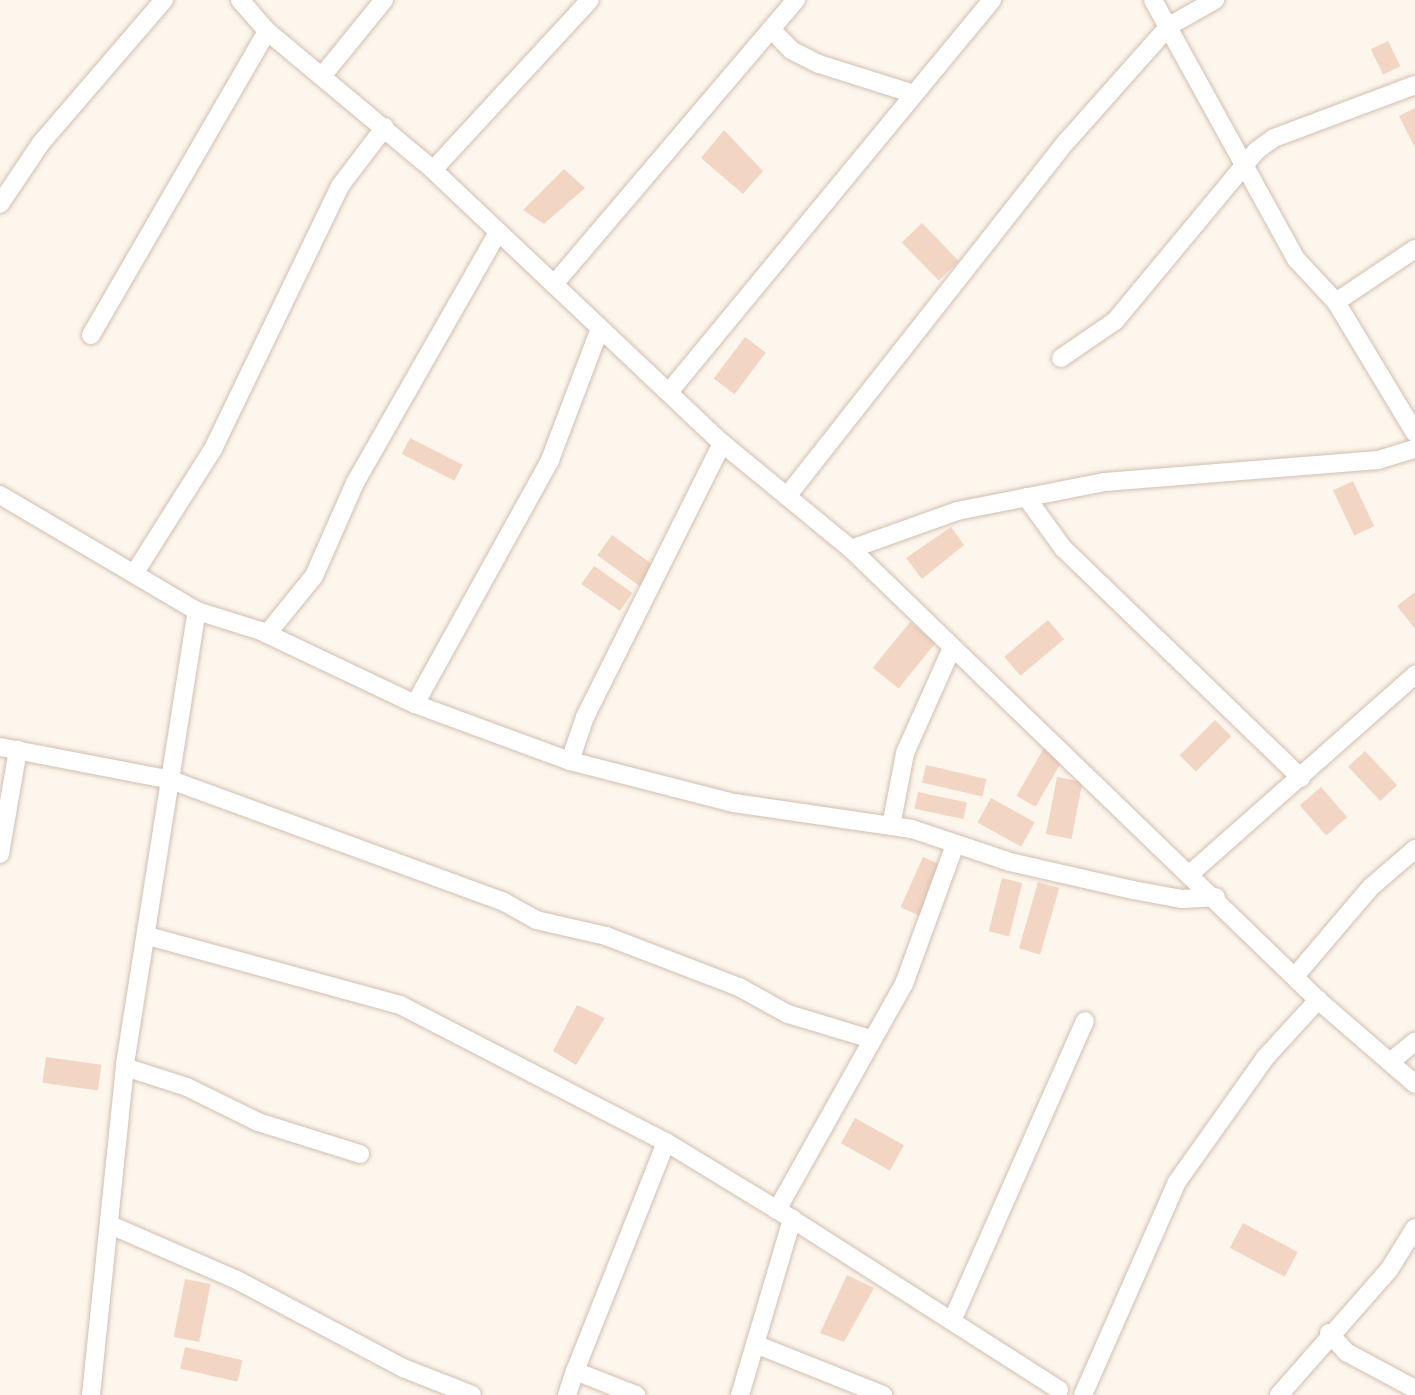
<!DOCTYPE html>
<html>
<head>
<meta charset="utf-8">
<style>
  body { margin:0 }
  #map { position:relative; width:1415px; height:1395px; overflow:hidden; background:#fdf6ec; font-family:Raleway,sans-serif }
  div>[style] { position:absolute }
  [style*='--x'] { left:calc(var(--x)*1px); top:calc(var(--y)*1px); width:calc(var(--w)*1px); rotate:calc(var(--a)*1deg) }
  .building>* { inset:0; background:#f3d5c3; transform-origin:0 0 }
  .roads { filter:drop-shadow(0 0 2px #d1beb0) drop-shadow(0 0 2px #d1beb0) }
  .minor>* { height:18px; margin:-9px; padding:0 9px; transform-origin:9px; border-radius:9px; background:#fff }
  span { translate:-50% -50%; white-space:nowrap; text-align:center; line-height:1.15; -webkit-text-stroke:6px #fffaf3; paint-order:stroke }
</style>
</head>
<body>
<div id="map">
  <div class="building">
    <div style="left:1388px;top:41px;width:28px;height:19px;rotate:64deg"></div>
    <div style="clip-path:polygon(1415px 108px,1415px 148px,1399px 116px)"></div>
    <div style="clip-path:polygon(724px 130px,763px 171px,743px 194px,701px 158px)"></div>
    <div style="clip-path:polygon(564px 169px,585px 188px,544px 224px,523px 210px)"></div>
    <div style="left:922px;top:223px;width:53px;height:28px;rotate:46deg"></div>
    <div style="left:745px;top:337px;width:26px;height:52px;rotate:37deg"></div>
    <div style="left:410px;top:438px;width:59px;height:18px;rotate:27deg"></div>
    <div style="left:1353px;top:481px;width:50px;height:22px;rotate:65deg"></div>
    <div style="clip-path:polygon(951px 527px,964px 545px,922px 579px,906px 558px)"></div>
    <div style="left:612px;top:535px;width:53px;height:25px;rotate:36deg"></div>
    <div style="left:594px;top:566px;width:47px;height:22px;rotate:35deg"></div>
    <div style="clip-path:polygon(1415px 592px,1415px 629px,1397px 606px)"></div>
    <div style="left:1048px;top:620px;width:25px;height:57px;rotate:50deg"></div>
    <div style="left:910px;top:622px;width:33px;height:59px;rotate:39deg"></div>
    <div style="left:1215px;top:720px;width:23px;height:50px;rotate:45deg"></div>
    <div style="left:1044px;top:748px;width:22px;height:55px;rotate:30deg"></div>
    <div style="left:1365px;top:751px;width:47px;height:23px;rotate:47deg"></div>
    <div style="left:926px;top:765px;width:62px;height:18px;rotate:13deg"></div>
    <div style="left:1057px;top:777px;width:26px;height:58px;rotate:11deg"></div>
    <div style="left:1321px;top:787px;width:40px;height:28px;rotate:49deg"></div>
    <div style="left:918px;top:792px;width:50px;height:17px;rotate:12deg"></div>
    <div style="left:991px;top:798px;width:50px;height:28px;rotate:29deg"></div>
    <div style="left:923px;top:857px;width:22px;height:55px;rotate:24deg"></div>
    <div style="left:1002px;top:878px;width:21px;height:55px;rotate:14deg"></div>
    <div style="left:1038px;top:882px;width:22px;height:69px;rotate:16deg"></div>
    <div style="clip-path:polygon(577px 1005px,605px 1018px,576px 1065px,553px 1051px)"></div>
    <div style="left:46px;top:1057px;width:56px;height:26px;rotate:8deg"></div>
    <div style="left:855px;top:1118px;width:56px;height:29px;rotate:29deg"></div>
    <div style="left:1243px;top:1223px;width:62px;height:28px;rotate:28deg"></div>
    <div style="clip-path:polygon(847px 1275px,874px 1288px,844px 1342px,820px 1333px)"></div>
    <div style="left:185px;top:1279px;width:26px;height:59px;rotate:11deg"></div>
    <div style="left:185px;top:1347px;width:59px;height:22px;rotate:13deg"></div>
  </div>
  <div class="roads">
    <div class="minor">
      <div style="--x:240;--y:0;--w:41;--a:48.9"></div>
      <div style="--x:267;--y:31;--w:217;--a:39.9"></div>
      <div style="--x:433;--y:170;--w:398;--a:43.4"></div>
      <div style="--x:722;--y:443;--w:167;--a:39.4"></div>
      <div style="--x:851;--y:549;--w:649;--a:44"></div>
      <div style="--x:1318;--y:1000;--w:128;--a:40.9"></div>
      <div style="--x:1153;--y:0;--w:296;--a:61.1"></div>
      <div style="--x:1296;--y:259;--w:59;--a:47.1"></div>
      <div style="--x:1336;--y:302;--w:153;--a:58.9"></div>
      <div style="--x:771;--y:29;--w:29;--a:46"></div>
      <div style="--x:791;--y:50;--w:31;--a:27"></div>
      <div style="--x:819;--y:64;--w:100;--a:17.5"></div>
      <div style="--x:323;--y:75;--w:97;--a:-50.9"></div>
      <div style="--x:433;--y:170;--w:231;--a:-47.3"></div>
      <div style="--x:0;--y:204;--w:73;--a:-56.1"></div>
      <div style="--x:41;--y:143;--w:189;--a:-49.3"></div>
      <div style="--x:555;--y:283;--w:372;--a:-49.6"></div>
      <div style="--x:1336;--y:302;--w:95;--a:-33.9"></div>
      <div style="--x:91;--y:335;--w:351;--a:-59.9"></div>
      <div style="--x:1061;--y:358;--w:65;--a:-34.4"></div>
      <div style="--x:1115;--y:321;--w:221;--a:-50.3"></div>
      <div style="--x:1256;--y:151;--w:22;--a:-36"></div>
      <div style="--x:1274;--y:138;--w:151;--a:-20.6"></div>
      <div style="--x:669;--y:392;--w:508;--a:-50.51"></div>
      <div style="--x:0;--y:495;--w:229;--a:30.5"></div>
      <div style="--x:788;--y:495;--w:451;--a:-51.8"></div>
      <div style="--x:1067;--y:141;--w:154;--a:-48.4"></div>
      <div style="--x:1169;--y:26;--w:53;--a:-29.5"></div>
      <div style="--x:1026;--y:497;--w:63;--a:54"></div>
      <div style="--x:1063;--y:548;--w:331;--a:44"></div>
      <div style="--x:851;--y:549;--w:113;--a:-19.7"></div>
      <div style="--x:957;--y:511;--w:151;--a:-11.1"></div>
      <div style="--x:1105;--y:482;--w:274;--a:-4.6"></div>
      <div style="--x:1378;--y:460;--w:39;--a:-17"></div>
      <div style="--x:134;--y:574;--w:148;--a:-57.7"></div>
      <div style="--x:213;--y:449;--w:292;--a:-64.2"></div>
      <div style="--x:340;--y:186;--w:74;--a:-52.7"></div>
      <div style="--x:267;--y:634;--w:75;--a:-51"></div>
      <div style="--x:314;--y:576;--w:102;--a:-66.2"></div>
      <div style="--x:355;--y:483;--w:289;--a:-60.3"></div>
      <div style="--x:415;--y:704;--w:279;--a:-61"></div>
      <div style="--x:550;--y:460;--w:138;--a:-69.2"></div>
      <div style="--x:0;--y:747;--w:174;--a:10.9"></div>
      <div style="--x:171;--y:780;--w:355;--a:20.1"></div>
      <div style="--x:504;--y:902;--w:37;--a:29"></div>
      <div style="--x:536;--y:920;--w:72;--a:12.9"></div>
      <div style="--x:606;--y:936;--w:142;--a:21"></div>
      <div style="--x:739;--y:987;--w:56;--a:28.9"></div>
      <div style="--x:788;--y:1014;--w:87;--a:16.8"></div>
      <div style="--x:570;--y:761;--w:46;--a:-71.2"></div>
      <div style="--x:585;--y:717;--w:306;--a:-63.4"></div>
      <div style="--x:891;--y:826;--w:74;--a:-79.1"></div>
      <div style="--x:905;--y:753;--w:115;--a:-65.9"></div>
      <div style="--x:0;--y:854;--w:106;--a:-80.2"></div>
      <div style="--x:1191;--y:873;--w:299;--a:-41.5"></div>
      <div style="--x:148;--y:936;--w:261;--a:15.3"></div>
      <div style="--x:400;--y:1005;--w:299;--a:27.3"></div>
      <div style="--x:666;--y:1142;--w:148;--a:31.4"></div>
      <div style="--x:1296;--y:975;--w:116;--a:-49.6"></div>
      <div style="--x:1371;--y:887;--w:58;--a:-40.8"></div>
      <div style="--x:1390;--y:1062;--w:32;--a:-39"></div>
      <div style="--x:125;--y:1067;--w:65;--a:17.9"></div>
      <div style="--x:187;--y:1087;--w:79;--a:26.2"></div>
      <div style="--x:258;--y:1122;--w:107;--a:17.4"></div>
      <div style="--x:777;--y:1210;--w:259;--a:-60.7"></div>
      <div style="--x:904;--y:984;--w:148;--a:-69.9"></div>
      <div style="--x:113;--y:1226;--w:135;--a:23.5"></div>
      <div style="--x:237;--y:1280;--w:188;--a:27.9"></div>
      <div style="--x:403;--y:1368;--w:74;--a:21.4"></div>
      <div style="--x:952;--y:1321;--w:328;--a:-66.1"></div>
      <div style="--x:1329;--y:1333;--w:25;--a:48"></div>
      <div style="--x:1346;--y:1352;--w:78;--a:28.2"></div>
      <div style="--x:755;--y:1344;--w:138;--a:21.7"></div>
      <div style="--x:575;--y:1371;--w:246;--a:-68.3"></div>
      <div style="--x:91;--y:1395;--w:333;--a:-84.1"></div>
      <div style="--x:125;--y:1064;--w:459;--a:-81"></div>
      <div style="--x:197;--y:611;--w:67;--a:17.4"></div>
      <div style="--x:261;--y:631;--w:170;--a:25.4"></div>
      <div style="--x:415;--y:704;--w:165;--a:20.2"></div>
      <div style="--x:570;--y:761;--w:169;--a:14.4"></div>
      <div style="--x:734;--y:803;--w:180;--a:8.3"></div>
      <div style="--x:912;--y:829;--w:103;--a:18.6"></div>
      <div style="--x:1010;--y:862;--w:126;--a:12.8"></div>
      <div style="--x:1133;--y:890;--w:50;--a:10.4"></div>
      <div style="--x:1182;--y:899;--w:34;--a:-3"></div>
      <div style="--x:567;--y:1395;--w:25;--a:-72"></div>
      <div style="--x:575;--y:1371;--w:66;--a:21.5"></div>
      <div style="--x:740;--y:1395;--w:184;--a:-73.5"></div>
      <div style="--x:792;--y:1219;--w:317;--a:32.6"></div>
      <div style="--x:1083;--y:1395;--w:233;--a:-66.2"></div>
      <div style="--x:1177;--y:1182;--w:152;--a:-54.6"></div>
      <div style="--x:1265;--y:1058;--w:79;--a:-47.6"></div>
      <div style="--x:1279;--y:1395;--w:167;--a:-48.7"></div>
      <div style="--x:1389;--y:1270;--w:49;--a:-58.2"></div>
    </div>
  </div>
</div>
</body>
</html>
